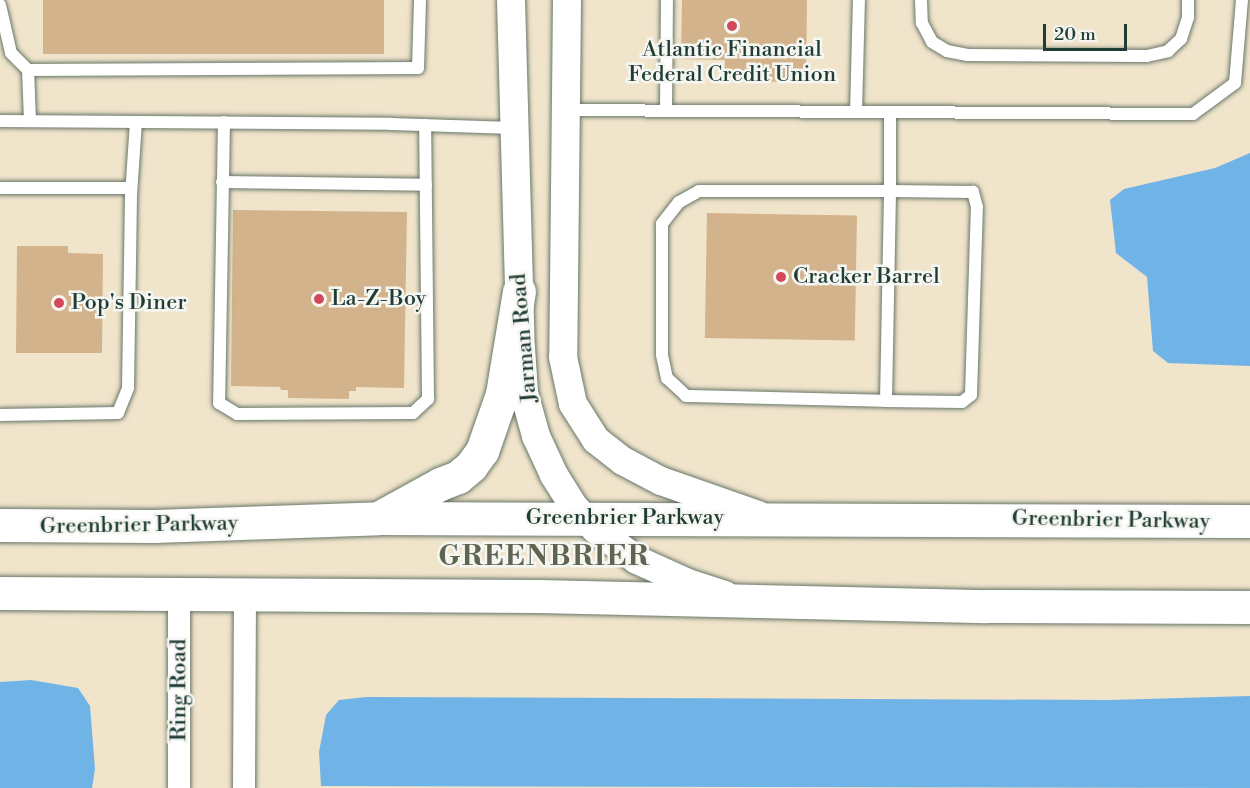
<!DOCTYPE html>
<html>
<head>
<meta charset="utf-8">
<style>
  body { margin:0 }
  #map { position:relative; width:1250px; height:788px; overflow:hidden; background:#f0e4cb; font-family:"Libre Bodoni",serif }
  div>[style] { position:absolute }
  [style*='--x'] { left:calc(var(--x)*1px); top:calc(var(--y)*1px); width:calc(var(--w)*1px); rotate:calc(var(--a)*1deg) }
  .water>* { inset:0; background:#70b3e6 }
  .building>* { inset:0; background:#d3b38b; transform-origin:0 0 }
  .roads { filter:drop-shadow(0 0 2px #687769) drop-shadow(0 0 2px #687769) }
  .service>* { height:12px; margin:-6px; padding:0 6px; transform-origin:6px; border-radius:6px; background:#fff }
  .minor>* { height:22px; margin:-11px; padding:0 11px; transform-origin:11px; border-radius:11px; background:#fff }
  .tertiary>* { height:28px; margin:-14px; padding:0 14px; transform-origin:14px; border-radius:14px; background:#fff }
  .secondary>* { height:33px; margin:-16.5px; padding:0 16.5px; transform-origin:16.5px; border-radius:16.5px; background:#fff }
  .dots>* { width:16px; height:16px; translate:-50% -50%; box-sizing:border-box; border:3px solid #f6f6f2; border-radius:50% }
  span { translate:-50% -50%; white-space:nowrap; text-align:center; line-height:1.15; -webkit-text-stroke:5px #f6f6f2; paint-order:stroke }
  .poi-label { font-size:22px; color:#1f3d34 }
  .left { translate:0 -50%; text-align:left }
  .street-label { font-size:22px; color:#1f3d34 }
  .district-label { font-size:28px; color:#5e6652; font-weight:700; letter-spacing:1.5px }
  .scale { position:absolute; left:1043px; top:24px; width:84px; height:27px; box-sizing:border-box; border:3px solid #1f3d34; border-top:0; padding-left:8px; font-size:18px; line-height:21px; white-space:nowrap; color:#1f3d34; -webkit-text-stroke:4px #f6f6f2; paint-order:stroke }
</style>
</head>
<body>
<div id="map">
  <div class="water">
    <div style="clip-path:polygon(1250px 153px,1250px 366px,1168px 363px,1153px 351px,1147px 277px,1116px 253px,1110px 200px,1124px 189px,1215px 168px)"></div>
    <div style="clip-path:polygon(31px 680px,78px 688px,90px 706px,95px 769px,92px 788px,0 788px,0 682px)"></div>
    <div style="clip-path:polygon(1250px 696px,1250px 788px,321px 786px,319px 752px,326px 715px,339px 700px,366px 697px,1110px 700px)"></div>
  </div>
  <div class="building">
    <div style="left:43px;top:0;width:341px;height:54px"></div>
    <div style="clip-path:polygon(682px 0,807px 0,806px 82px,724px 81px,725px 60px,681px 59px)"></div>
    <div style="clip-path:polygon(233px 210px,407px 212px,404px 388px,356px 387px,356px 391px,349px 391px,349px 399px,288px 398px,288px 390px,281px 390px,280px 387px,231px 386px)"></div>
    <div style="left:707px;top:213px;width:150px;height:125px;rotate:1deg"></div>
    <div style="clip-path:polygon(17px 246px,68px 246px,68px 253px,103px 254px,102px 353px,16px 353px)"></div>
  </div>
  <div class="roads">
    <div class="service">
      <div style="--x:921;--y:0;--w:23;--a:88"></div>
      <div style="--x:922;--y:23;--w:21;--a:62"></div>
      <div style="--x:932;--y:42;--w:17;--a:31"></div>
      <div style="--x:947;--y:51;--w:21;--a:11"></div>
      <div style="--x:968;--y:55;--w:179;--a:0.3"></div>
      <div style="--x:1147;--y:56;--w:22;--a:-13"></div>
      <div style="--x:1168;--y:51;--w:18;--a:-43"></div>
      <div style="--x:1181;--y:39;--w:23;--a:-72"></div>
      <div style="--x:1188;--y:17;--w:17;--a:-90"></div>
      <div style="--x:0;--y:5;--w:49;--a:77.1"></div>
      <div style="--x:11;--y:53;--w:24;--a:45"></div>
      <div style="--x:566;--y:110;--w:627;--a:0.37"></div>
      <div style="--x:1193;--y:114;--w:52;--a:-36.4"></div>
      <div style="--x:1235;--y:83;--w:83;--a:-85.2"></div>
      <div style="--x:666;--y:110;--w:110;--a:-89.5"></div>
      <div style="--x:856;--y:112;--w:112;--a:-88.5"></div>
      <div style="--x:0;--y:121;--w:391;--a:0.4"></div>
      <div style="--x:391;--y:124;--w:123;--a:1.9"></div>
      <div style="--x:30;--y:121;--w:51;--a:-92.2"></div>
      <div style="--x:28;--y:70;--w:390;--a:-0.3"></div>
      <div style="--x:418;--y:68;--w:68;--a:-88.3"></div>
      <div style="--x:224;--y:122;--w:281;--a:91"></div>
      <div style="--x:219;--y:403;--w:21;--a:31"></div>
      <div style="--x:237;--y:414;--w:176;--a:-0.3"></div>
      <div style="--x:413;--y:413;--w:21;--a:-43"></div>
      <div style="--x:428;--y:399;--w:274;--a:-90.6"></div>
      <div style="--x:222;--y:182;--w:204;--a:0.8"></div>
      <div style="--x:0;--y:188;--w:131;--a:0"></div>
      <div style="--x:886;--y:401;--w:76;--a:0.8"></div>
      <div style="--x:962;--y:402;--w:11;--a:-38"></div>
      <div style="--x:971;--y:395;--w:188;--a:-88.2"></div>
      <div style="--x:977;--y:207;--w:16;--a:-105"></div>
      <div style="--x:973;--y:192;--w:83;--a:-179.3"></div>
      <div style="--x:890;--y:191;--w:191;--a:180"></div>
      <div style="--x:699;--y:191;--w:23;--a:151"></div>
      <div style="--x:679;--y:202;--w:28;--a:128"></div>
      <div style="--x:662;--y:224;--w:131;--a:90"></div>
      <div style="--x:662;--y:355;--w:24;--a:78"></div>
      <div style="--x:667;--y:378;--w:26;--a:43"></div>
      <div style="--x:686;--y:396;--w:200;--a:1.4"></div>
      <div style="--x:886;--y:401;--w:210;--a:-88.9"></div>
      <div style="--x:890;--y:191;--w:79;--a:-90"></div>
      <div style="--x:0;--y:415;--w:118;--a:-1"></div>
      <div style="--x:118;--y:413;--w:27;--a:-68"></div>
      <div style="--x:128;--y:388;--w:193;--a:-89.1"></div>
      <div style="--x:131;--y:195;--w:73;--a:-86.1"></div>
    </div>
    <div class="minor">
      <div style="--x:179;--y:788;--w:195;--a:-90"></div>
      <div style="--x:244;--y:788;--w:194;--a:-89.7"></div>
    </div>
    <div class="tertiary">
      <div style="--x:511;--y:0;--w:348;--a:88.4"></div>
      <div style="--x:521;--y:348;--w:45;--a:86.2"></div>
      <div style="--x:524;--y:393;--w:45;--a:74.4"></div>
      <div style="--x:536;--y:436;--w:43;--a:65.2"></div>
      <div style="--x:554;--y:475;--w:39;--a:58"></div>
      <div style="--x:575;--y:508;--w:29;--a:46"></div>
      <div style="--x:595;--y:529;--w:52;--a:36.4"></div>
      <div style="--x:637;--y:560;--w:56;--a:24.3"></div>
      <div style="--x:688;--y:583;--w:39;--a:18"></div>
      <div style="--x:567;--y:0;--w:357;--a:90.6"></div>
      <div style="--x:563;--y:357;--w:48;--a:78"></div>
      <div style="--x:573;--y:404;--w:43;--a:57.4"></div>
      <div style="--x:596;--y:440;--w:34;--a:38"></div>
      <div style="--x:623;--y:461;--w:43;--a:27.8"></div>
      <div style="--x:661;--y:481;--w:103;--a:19.3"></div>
    </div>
    <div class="secondary">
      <div style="--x:382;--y:516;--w:66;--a:-28.9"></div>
      <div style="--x:440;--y:484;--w:19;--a:-21"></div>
      <div style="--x:458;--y:477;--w:17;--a:-40"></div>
      <div style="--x:471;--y:466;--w:19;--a:-54"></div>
      <div style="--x:482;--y:451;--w:60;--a:-70.7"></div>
      <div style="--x:502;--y:394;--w:104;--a:-80.6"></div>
      <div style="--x:0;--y:525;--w:154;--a:0.4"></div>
      <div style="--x:154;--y:526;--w:225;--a:-2"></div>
      <div style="--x:379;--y:518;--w:871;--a:0.2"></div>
      <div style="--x:0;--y:593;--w:539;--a:0.32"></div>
      <div style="--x:539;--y:596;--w:448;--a:1.3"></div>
      <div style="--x:987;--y:606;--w:263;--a:0.2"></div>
    </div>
  </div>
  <div class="dots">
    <div style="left:732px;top:26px;background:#d1495b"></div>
    <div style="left:781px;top:277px;background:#d1495b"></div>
    <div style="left:319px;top:299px;background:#d1495b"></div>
    <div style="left:59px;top:303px;background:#d1495b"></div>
  </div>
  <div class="poi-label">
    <span style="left:732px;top:62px">Atlantic Financial<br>Federal Credit Union</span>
    <span class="left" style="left:793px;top:277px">Cracker Barrel</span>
    <span class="left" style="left:331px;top:299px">La-Z-Boy</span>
    <span class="left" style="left:71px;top:303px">Pop's Diner</span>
  </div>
  <div class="street-label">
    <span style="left:524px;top:338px;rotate:-95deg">Jarman Road</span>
    <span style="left:625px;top:518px">Greenbrier Parkway</span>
    <span style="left:1111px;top:520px;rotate:1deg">Greenbrier Parkway</span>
    <span style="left:139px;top:525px;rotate:-1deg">Greenbrier Parkway</span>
    <span style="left:179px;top:690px;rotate:-90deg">Ring Road</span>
  </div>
  <div class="district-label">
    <span style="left:544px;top:557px">GREENBRIER</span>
  </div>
  <div class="scale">20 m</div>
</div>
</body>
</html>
